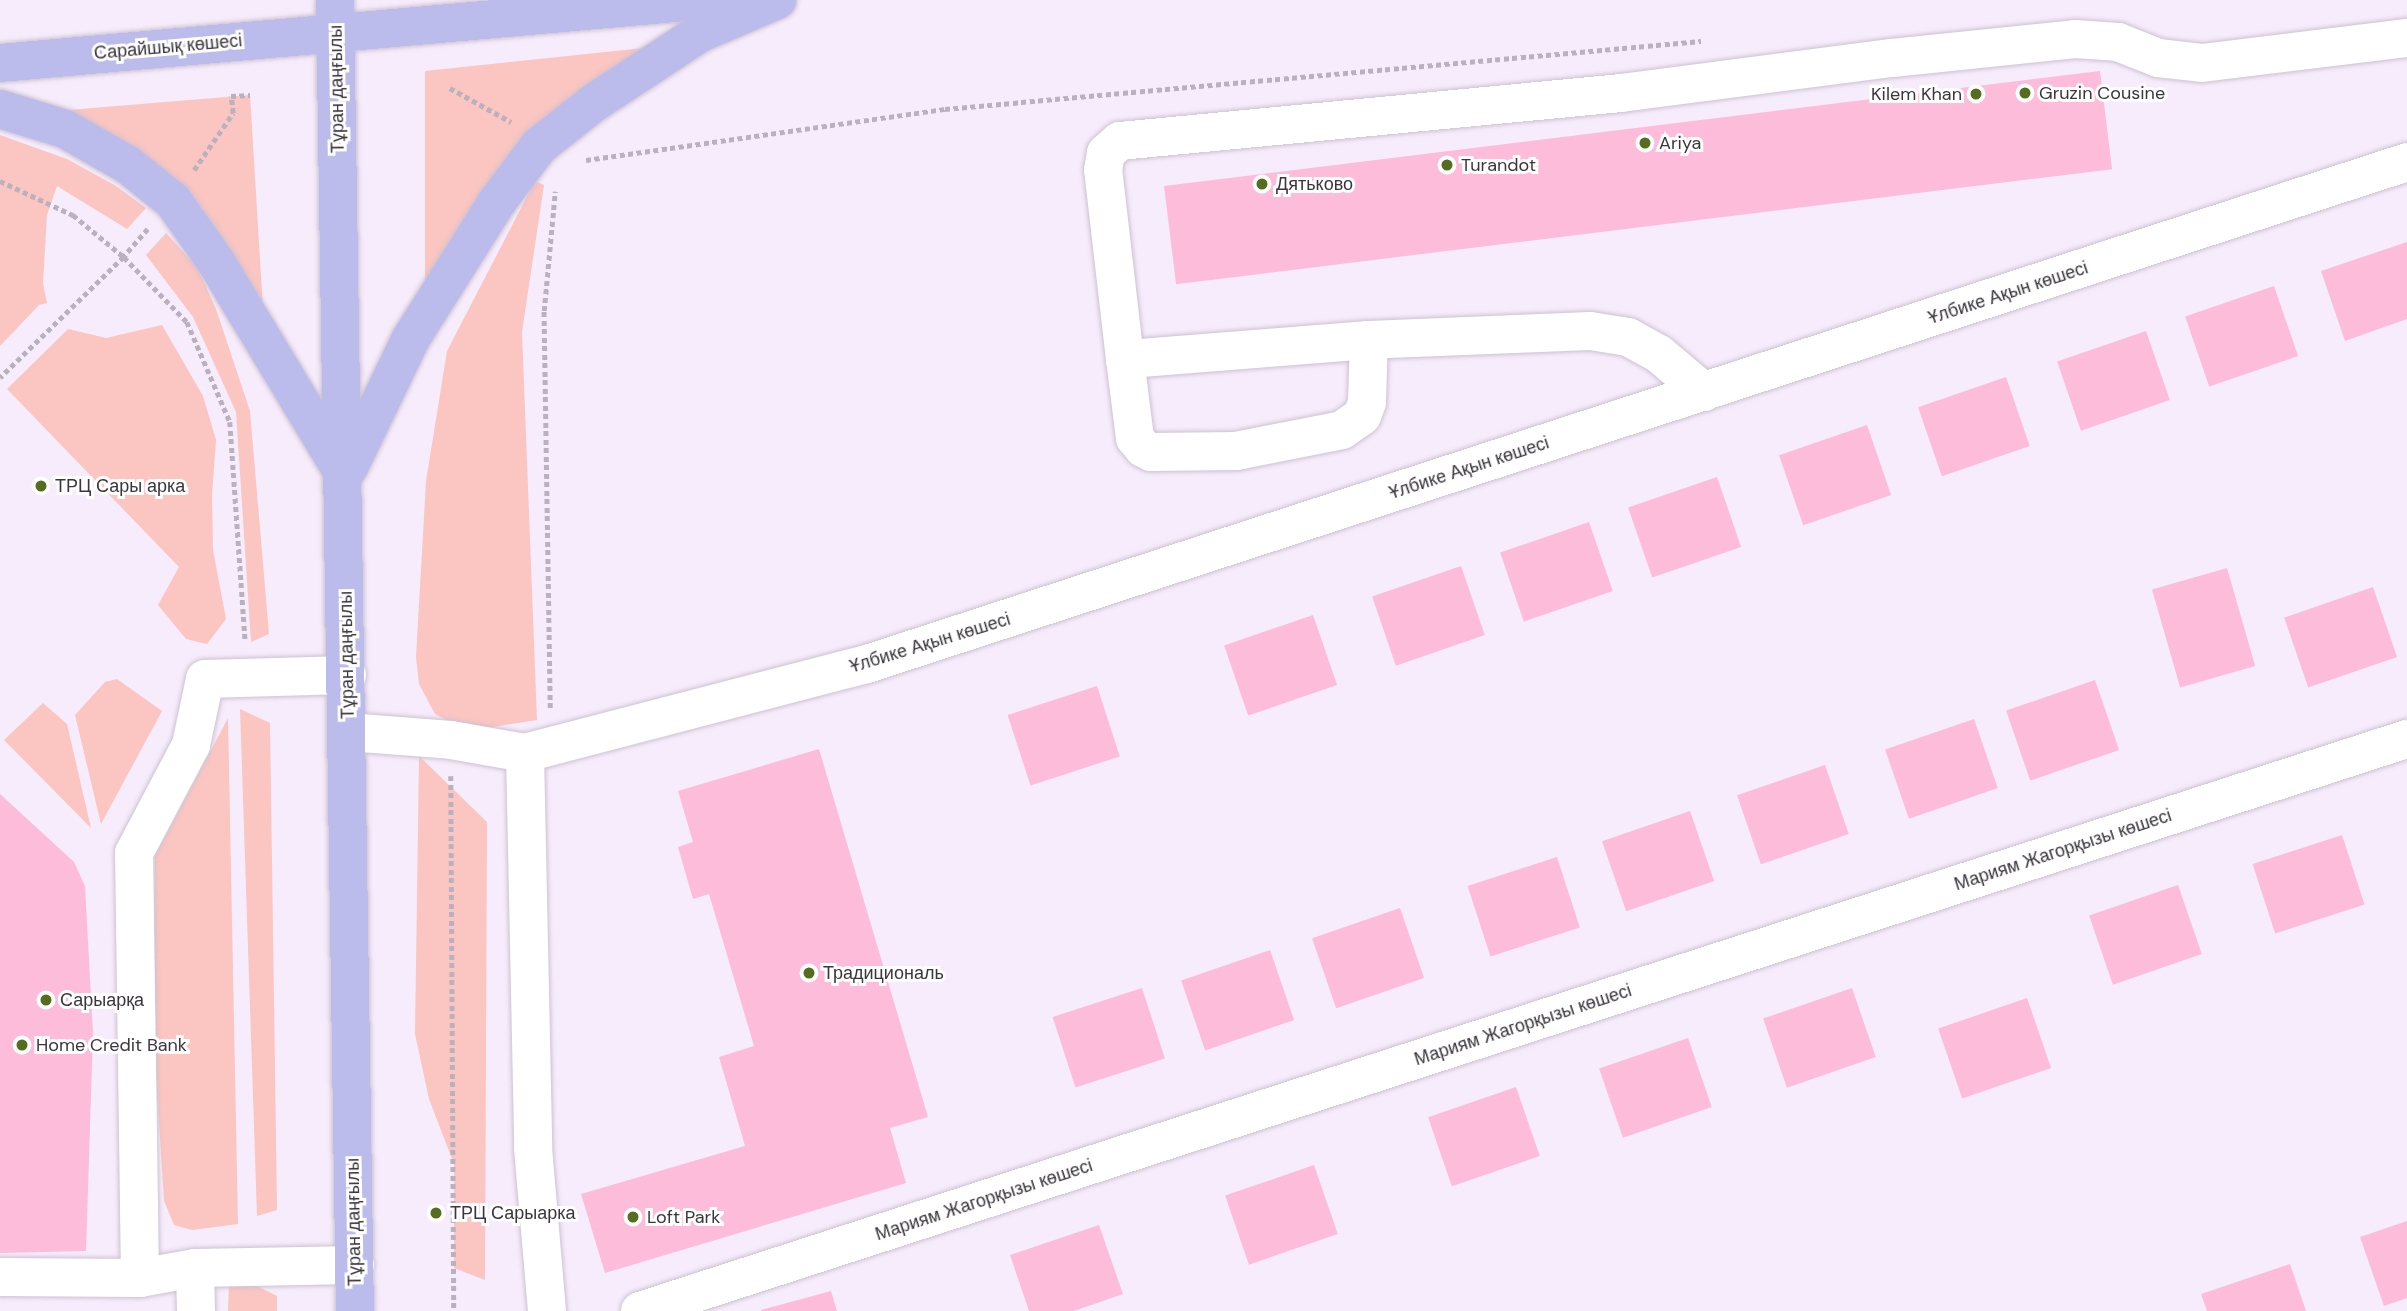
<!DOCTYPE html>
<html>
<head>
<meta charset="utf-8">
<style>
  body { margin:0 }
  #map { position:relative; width:2407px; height:1311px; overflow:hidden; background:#f7ecfc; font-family:"DM Sans",sans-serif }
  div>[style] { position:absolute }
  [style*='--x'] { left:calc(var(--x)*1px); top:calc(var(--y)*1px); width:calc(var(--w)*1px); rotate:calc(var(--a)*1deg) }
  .green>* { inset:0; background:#fbc5c1 }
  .building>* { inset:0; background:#fdbcda; transform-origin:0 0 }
  .path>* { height:4.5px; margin-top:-2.25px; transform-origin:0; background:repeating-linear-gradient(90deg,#bab1be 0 5px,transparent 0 8.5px) }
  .roads { filter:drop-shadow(0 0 2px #ccc2d1) drop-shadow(0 0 2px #ccc2d1) }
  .minor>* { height:38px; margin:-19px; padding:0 19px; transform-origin:19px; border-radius:19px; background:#fff }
  .major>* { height:38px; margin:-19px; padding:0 19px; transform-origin:19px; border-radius:19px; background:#bbbcec }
  .dots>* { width:19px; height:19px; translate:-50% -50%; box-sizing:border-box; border:4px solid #fefefe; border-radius:50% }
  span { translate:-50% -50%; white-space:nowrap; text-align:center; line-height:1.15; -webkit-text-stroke:6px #fefefe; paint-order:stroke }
  .street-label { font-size:18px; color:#3a363c }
  .poi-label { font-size:18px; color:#3a363c }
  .left { translate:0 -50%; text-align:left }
  .right { translate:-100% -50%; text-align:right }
</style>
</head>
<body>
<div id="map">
  <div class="green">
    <div style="clip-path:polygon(653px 47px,425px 295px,425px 71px)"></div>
    <div style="clip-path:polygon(250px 95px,264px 325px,202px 208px,182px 188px,56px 111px)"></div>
    <div style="clip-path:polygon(0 135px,67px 159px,116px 186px,146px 208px,127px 229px,57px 186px,47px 215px,43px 283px,47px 303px,39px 305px,0 346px)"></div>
    <div style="clip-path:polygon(535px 181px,544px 185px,522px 332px,537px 720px,468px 731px,435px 714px,419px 684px,416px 657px,426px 481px,447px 351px)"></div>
    <div style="clip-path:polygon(166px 233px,197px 267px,216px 309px,250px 411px,269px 634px,251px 642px,236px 412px,193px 317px,146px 255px)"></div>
    <div style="clip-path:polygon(162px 325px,203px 396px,216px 440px,212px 495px,213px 550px,226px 619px,207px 644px,186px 639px,158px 605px,179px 567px,7px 389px,68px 329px,106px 338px)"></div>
    <div style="clip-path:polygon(117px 679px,162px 711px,101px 824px,75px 715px,105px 682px)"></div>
    <div style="clip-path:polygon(43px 703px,67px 724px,91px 828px,4px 740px)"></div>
    <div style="clip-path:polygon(240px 709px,270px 723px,277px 1210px,257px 1216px)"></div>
    <div style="clip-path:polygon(228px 718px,238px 1224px,192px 1230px,174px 1225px,164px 1201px,153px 1029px,155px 856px)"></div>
    <div style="clip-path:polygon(419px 756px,487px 822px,485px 1280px,454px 1268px,454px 1164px,429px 1099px,415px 1034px)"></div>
    <div style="clip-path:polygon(229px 1285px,257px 1286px,277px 1296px,277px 1311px,228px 1311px)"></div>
  </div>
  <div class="building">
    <div style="left:2100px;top:71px;width:99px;height:943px;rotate:83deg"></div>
    <div style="clip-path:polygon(2407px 242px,2407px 319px,2345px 341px,2321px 271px)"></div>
    <div style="left:2274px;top:286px;width:74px;height:94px;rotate:71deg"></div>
    <div style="left:2146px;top:331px;width:73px;height:94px;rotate:71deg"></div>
    <div style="left:2006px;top:377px;width:73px;height:93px;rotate:71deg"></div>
    <div style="left:1867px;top:425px;width:74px;height:93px;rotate:71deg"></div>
    <div style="left:1717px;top:477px;width:74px;height:94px;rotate:71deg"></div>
    <div style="left:1589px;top:522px;width:73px;height:94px;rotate:71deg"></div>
    <div style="left:1461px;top:566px;width:73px;height:94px;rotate:71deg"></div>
    <div style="left:2227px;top:568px;width:102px;height:78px;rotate:74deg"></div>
    <div style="left:2373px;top:587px;width:74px;height:94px;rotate:71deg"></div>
    <div style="left:1313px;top:615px;width:74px;height:94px;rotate:71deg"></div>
    <div style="left:2095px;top:680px;width:74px;height:94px;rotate:71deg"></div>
    <div style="left:1097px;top:686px;width:74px;height:94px;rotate:72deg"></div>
    <div style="left:1974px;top:719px;width:73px;height:94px;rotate:71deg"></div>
    <div style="clip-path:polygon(819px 749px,928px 1117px,890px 1128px,906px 1183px,605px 1273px,581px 1194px,745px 1146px,719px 1057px,754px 1046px,709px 894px,693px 899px,678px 847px,693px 842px,678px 791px)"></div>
    <div style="left:1825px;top:765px;width:73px;height:93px;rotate:71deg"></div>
    <div style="clip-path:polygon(0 794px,74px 862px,85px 886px,93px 1033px,86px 1251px,0 1253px)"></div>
    <div style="left:1690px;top:811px;width:74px;height:93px;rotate:71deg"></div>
    <div style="left:2342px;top:835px;width:73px;height:94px;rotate:72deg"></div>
    <div style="left:1557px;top:857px;width:74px;height:94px;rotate:72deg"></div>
    <div style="left:2178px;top:885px;width:73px;height:94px;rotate:71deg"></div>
    <div style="left:1400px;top:908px;width:74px;height:93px;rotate:71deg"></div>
    <div style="left:1270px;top:950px;width:74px;height:94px;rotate:71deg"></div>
    <div style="left:1142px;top:988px;width:74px;height:94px;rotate:72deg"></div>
    <div style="left:1852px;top:988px;width:73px;height:94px;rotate:71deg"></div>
    <div style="left:2027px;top:998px;width:74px;height:94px;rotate:71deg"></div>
    <div style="left:1688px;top:1038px;width:73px;height:94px;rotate:71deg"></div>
    <div style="left:1516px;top:1087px;width:73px;height:93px;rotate:71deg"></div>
    <div style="left:1314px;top:1165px;width:73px;height:94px;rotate:71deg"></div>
    <div style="clip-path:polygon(2407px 1221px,2407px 1298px,2384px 1306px,2360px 1237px)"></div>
    <div style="clip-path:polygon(1099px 1225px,1123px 1294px,1074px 1311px,1029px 1311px,1010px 1255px)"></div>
    <div style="clip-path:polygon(2290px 1264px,2306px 1311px,2207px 1311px,2201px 1294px)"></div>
    <div style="clip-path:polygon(831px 1291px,837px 1311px,761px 1311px,761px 1310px)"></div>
  </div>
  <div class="path">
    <div style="--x:450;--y:88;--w:70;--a:29.1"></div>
    <div style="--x:586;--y:160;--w:363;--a:-8.1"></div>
    <div style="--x:945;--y:109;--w:759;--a:-5.14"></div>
    <div style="--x:194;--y:170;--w:69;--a:-55.6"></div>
    <div style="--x:233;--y:113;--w:17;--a:-97"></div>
    <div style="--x:231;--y:96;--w:19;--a:-3"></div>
    <div style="--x:0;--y:181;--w:81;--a:25"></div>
    <div style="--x:73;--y:215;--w:66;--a:39.5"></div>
    <div style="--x:124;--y:257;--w:173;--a:135.7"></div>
    <div style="--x:148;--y:229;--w:37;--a:131"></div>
    <div style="--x:124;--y:257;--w:91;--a:45.9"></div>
    <div style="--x:187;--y:322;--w:109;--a:66.7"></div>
    <div style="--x:230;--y:422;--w:218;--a:86"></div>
    <div style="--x:550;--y:708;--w:397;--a:-90.9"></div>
    <div style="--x:544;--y:311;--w:120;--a:-84.7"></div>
    <div style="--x:451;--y:776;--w:535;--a:89.68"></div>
  </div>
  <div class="roads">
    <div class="minor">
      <div style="--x:1125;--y:359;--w:80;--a:82.8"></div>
      <div style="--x:1135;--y:438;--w:13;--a:51"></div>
      <div style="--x:1143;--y:448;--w:9;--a:27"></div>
      <div style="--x:1151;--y:452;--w:85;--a:-0.7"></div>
      <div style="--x:1236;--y:451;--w:108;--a:-11.2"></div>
      <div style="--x:1342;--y:430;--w:24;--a:-35"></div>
      <div style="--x:1362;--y:416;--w:15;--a:-70"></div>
      <div style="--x:1367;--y:402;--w:62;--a:-88.2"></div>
      <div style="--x:1704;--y:392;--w:59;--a:-139.8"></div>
      <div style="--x:1659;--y:354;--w:35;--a:-151"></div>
      <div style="--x:1628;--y:337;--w:38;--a:-171"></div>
      <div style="--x:1590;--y:331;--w:221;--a:177.7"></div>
      <div style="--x:1369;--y:340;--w:245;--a:175.5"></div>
      <div style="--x:1125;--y:359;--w:190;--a:-96.6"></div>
      <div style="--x:1103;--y:170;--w:17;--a:-80"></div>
      <div style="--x:1106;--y:153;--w:18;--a:-41"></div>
      <div style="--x:1120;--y:141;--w:503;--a:-5.47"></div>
      <div style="--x:1621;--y:93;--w:273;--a:-7.4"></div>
      <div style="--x:1892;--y:58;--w:184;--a:-5.9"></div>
      <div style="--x:2075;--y:39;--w:43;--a:4"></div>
      <div style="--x:2118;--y:42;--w:43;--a:21.8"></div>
      <div style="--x:2158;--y:58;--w:44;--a:6.5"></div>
      <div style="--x:2202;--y:63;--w:207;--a:-7"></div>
      <div style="--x:348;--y:732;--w:103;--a:4.4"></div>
      <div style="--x:451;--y:740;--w:75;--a:10"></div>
      <div style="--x:525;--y:753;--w:353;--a:-14.6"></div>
      <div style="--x:867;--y:664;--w:1620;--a:-18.05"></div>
      <div style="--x:525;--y:753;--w:395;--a:88.8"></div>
      <div style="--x:533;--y:1148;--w:164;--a:85.1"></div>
      <div style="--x:0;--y:1277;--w:140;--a:0.4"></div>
      <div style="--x:140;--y:1278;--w:56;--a:-10.3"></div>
      <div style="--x:140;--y:1278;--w:425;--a:-90.8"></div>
      <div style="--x:134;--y:853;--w:122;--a:-62.2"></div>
      <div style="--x:191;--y:745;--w:67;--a:-78"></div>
      <div style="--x:205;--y:679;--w:142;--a:-1.6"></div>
      <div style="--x:196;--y:1311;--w:43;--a:-91.3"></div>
      <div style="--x:195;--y:1268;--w:160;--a:-1.1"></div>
      <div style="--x:640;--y:1311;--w:1857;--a:-17.94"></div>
    </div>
    <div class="major">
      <div style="--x:335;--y:0;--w:1311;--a:89.13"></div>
      <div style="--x:0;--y:63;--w:711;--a:-5.08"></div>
      <div style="--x:0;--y:109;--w:68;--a:17.1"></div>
      <div style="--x:65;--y:129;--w:73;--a:29.7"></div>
      <div style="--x:128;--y:165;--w:58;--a:38.7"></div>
      <div style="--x:173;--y:201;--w:75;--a:54.8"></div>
      <div style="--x:216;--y:262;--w:248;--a:58.9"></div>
      <div style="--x:349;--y:467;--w:141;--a:-64.3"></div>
      <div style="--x:410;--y:340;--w:163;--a:-57.8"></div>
      <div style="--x:497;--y:202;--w:70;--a:-53.1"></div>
      <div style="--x:539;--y:146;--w:71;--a:-38.2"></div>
      <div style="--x:595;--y:102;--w:126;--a:-33.3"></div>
      <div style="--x:700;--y:33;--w:84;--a:-23.2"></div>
    </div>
  </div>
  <div class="dots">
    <div style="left:2025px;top:93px;background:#556d1f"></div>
    <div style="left:1976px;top:94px;background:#556d1f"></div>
    <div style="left:1645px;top:143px;background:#556d1f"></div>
    <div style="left:1447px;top:165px;background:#556d1f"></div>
    <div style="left:1262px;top:184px;background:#556d1f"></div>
    <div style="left:41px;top:486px;background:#556d1f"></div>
    <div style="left:809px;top:973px;background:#556d1f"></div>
    <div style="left:46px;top:1000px;background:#556d1f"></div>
    <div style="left:22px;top:1045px;background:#556d1f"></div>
    <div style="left:436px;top:1213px;background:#556d1f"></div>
    <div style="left:633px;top:1217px;background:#556d1f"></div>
  </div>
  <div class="street-label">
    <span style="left:168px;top:47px;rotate:-5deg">Сарайшық көшесі</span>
    <span style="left:337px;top:89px;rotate:-91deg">Тұран даңғылы</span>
    <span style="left:2008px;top:293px;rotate:-18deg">Ұлбике Ақын көшесі</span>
    <span style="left:1469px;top:468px;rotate:-18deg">Ұлбике Ақын көшесі</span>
    <span style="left:930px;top:643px;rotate:-17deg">Ұлбике Ақын көшесі</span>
    <span style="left:347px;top:655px;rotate:-91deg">Тұран даңғылы</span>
    <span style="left:2063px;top:850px;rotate:-18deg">Мариям Жагорқызы көшесі</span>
    <span style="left:1523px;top:1025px;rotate:-18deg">Мариям Жагорқызы көшесі</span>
    <span style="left:984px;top:1200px;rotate:-18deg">Мариям Жагорқызы көшесі</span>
    <span style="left:354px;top:1222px;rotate:-91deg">Тұран даңғылы</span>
  </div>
  <div class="poi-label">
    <span class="left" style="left:2039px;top:93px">Gruzin Cousine</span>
    <span class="right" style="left:1962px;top:94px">Kilem Khan</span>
    <span class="left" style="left:1659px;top:143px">Ariya</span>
    <span class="left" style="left:1461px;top:165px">Turandot</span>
    <span class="left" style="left:1276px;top:184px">Дятьково</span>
    <span class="left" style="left:55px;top:486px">ТРЦ Сары арка</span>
    <span class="left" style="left:823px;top:973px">Традициональ</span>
    <span class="left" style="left:60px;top:1000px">Сарыарқа</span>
    <span class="left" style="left:36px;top:1045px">Home Credit Bank</span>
    <span class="left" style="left:450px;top:1213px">ТРЦ Сарыарка</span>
    <span class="left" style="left:647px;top:1217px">Loft Park</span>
  </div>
</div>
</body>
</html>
